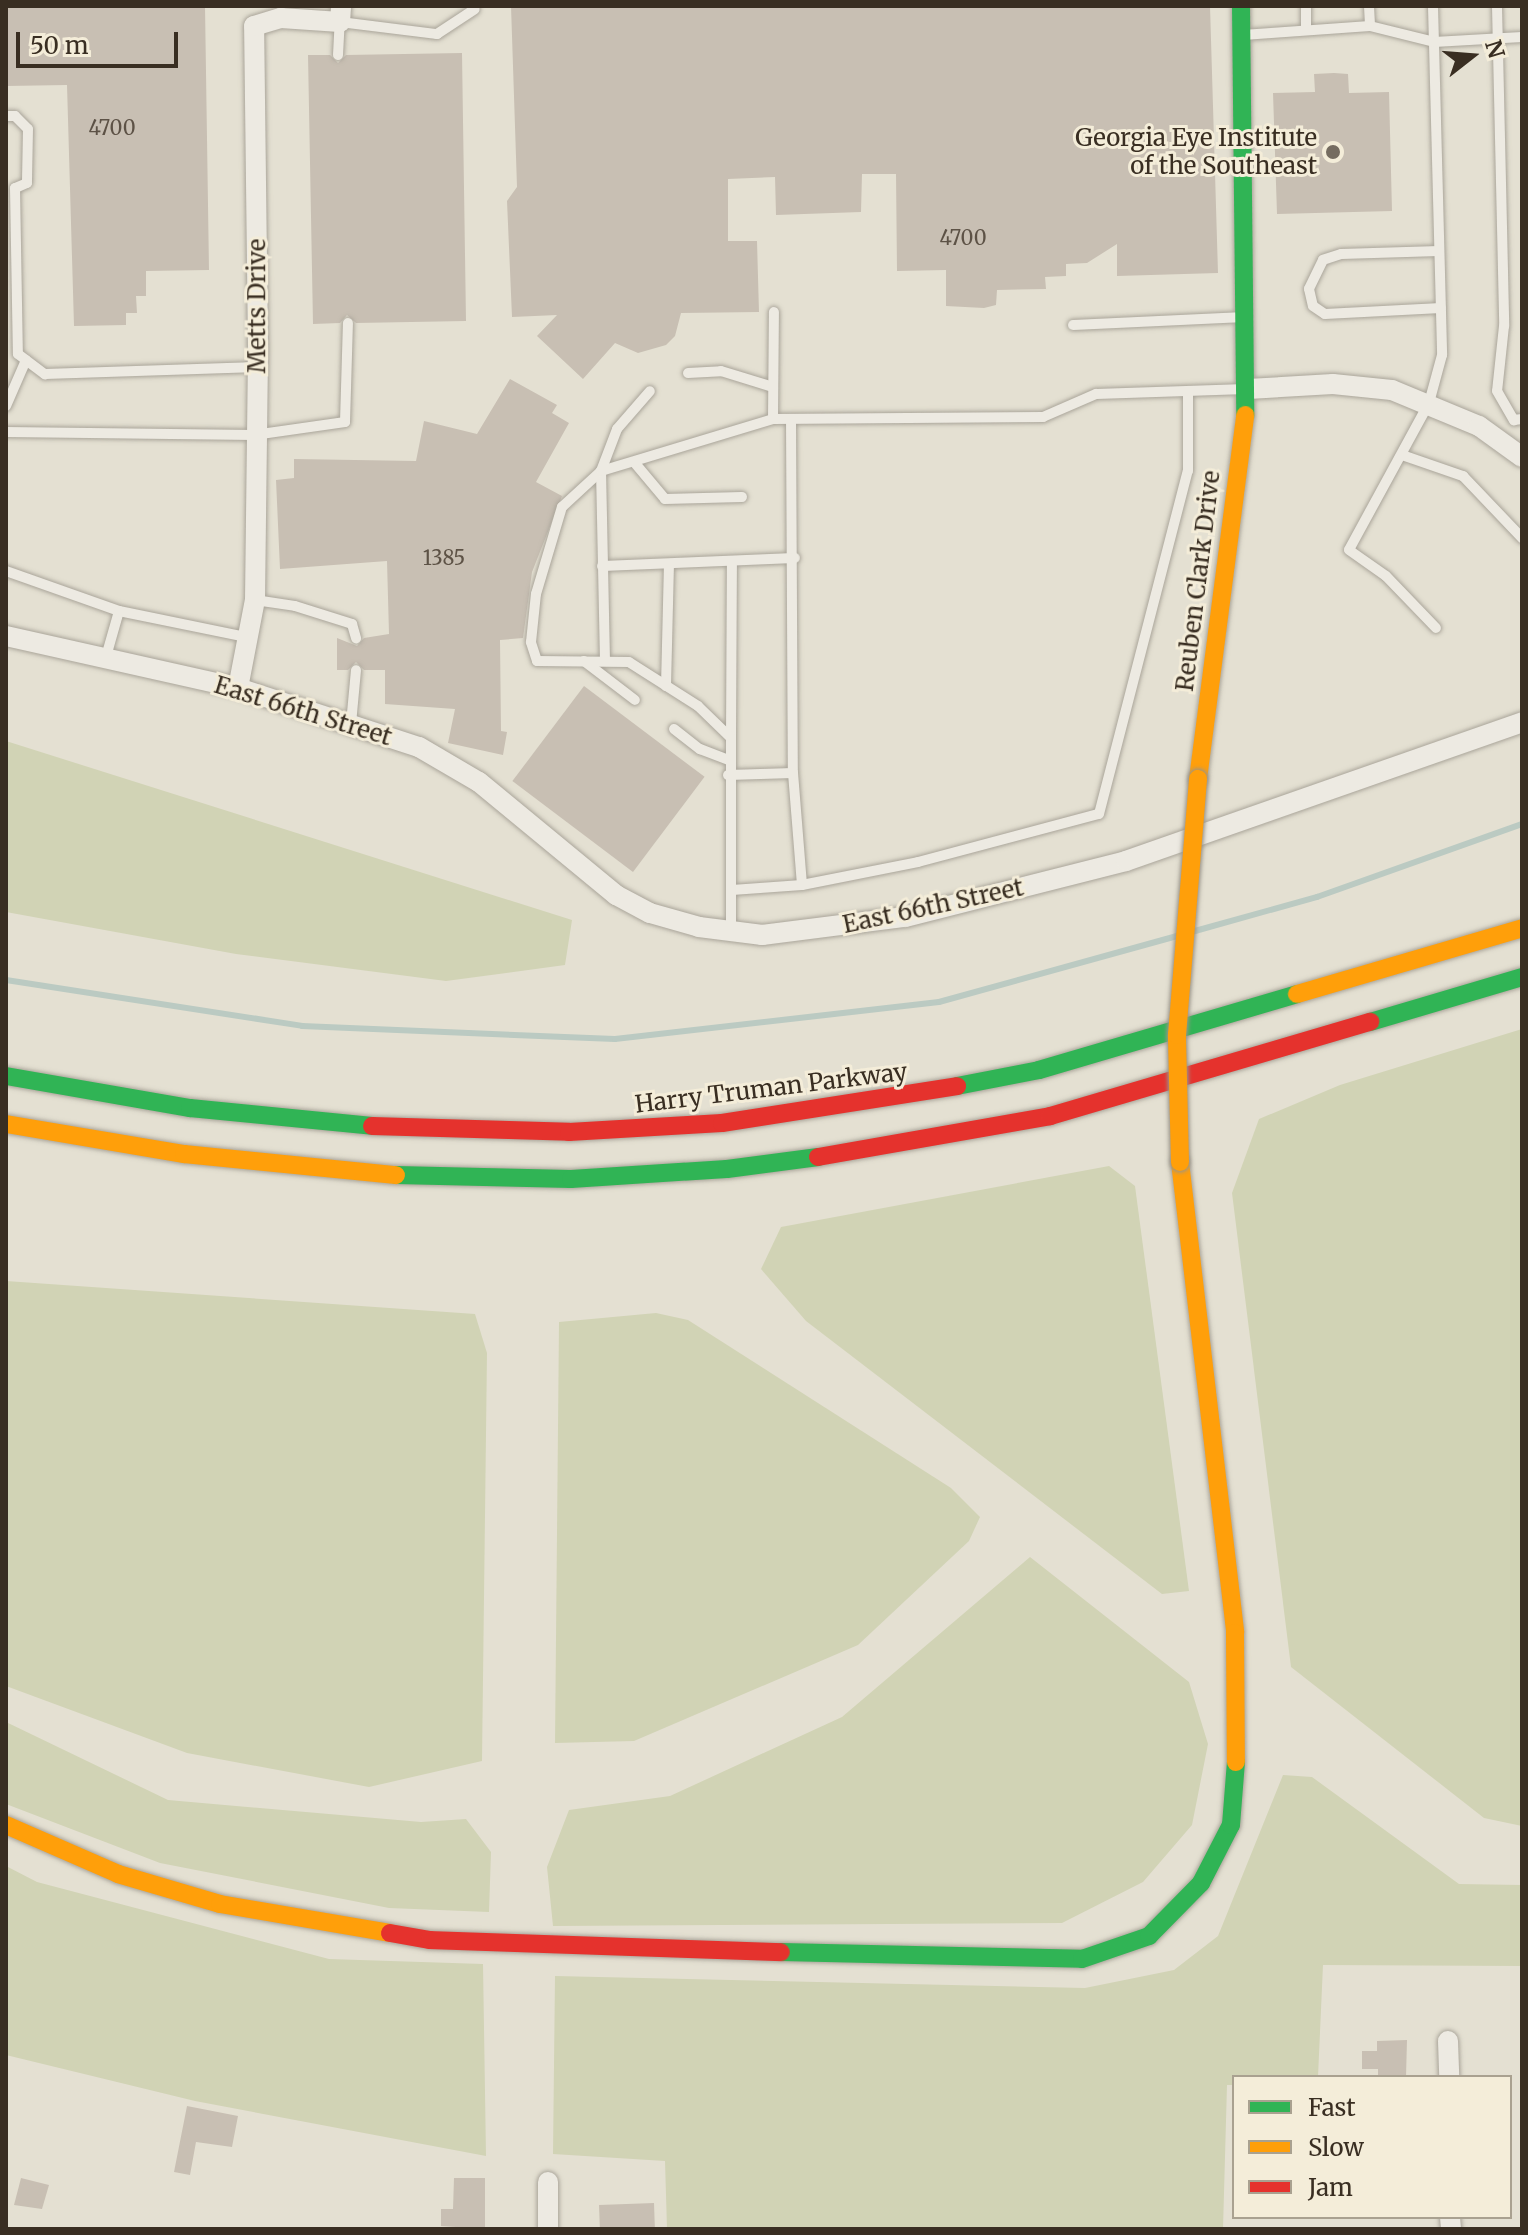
<!DOCTYPE html>
<html>
<head>
<meta charset="utf-8">
<style>
  body { margin:0 }
  #map { position:relative; width:1528px; height:2235px; overflow:hidden; background:#e4e0d2; font-family:Merriweather,serif }
  div>[style] { position:absolute }
  [style*='--x'] { left:calc(var(--x)*1px); top:calc(var(--y)*1px); width:calc(var(--w)*1px); rotate:calc(var(--a)*1deg) }
  .green>* { inset:0; background:#d1d3b5 }
  .stream>* { height:6px; margin:-3px; padding:0 3px; transform-origin:3px; border-radius:3px; background:#bbcac2 }
  .building>* { inset:0; background:#c8bfb3; transform-origin:0 0 }
  .roads { filter:drop-shadow(0 0 2px #aaa59a) drop-shadow(0 0 2px #aaa59a) }
  .lane>* { height:10px; margin:-5px; padding:0 5px; transform-origin:5px; border-radius:5px; background:#edeae2 }
  .street>* { height:20px; margin:-10px; padding:0 10px; transform-origin:10px; border-radius:10px; background:#edeae2 }
  .fast>* { height:18px; margin:-9px; padding:0 9px; transform-origin:9px; border-radius:9px; background:#30b455 }
  .slow>* { height:18px; margin:-9px; padding:0 9px; transform-origin:9px; border-radius:9px; background:#ff9f0a }
  .jam>* { height:18px; margin:-9px; padding:0 9px; transform-origin:9px; border-radius:9px; background:#e5322d }
  .bridges { filter:drop-shadow(0 0 2px #99948a) drop-shadow(0 0 2px #99948a) }
  .slow-bridge>* { height:18px; margin:-9px; padding:0 9px; transform-origin:9px; border-radius:9px; background:#ff9f0a }
  .dots>* { width:22px; height:22px; translate:-50% -50%; box-sizing:border-box; border:4px solid #f4edd9; border-radius:50% }
  span { translate:-50% -50%; white-space:nowrap; text-align:center; line-height:1.15; -webkit-text-stroke:6px #f4edd9; paint-order:stroke }
  .number-label { font-size:20px; color:#5d5246 }
  .number-label span { -webkit-text-stroke-width:0 }
  .poi-label { font-size:24px; color:#392e22 }
  .right { translate:-100% -50%; text-align:right }
  .street-label { font-size:24px; color:#392e22 }
  .frame { position:absolute; inset:0; border:8px solid #392e22; pointer-events:none }
  .legend { position:absolute; left:1232px; top:2075px; width:280px; height:144px; box-sizing:border-box; background:#f4edd9; border:2px solid #a9a190; margin:0; padding:10px 14px; list-style:none; font-size:24px; color:#392e22 }
  .legend li { display:flex; align-items:center; gap:16px; height:40px }
  .legend b { width:40px; border:2px solid #a9a190 }
  .north { position:absolute; left:1432px; top:16px; width:80px; height:80px; -webkit-text-stroke:6px #f4edd9; paint-order:stroke; rotate:73deg; font-size:22px; font-weight:700; line-height:32px; text-align:center; color:#392e22 }
  .north::after { content:''; display:block; margin:auto; width:28px; height:36px; background:#392e22; clip-path:polygon(50% 0,100% 100%,50% 72%,0 100%) }
  .scale { position:absolute; left:16px; top:32px; width:162px; height:36px; box-sizing:border-box; border:4px solid #392e22; border-top:0; padding-left:10px; font-size:24px; line-height:28px; white-space:nowrap; color:#392e22; -webkit-text-stroke:6px #f4edd9; paint-order:stroke }
</style>
</head>
<body>
<div id="map">
  <div class="green">
    <div style="clip-path:polygon(6px 741px,572px 920px,565px 965px,446px 981px,236px 954px,6px 912px)"></div>
    <div style="clip-path:polygon(1522px 1029px,1522px 1826px,1484px 1818px,1291px 1667px,1232px 1193px,1259px 1119px,1340px 1085px)"></div>
    <div style="clip-path:polygon(1109px 1166px,1135px 1186px,1189px 1591px,1162px 1594px,806px 1321px,761px 1269px,781px 1227px)"></div>
    <div style="clip-path:polygon(6px 1281px,475px 1314px,487px 1353px,482px 1761px,369px 1787px,187px 1753px,6px 1686px)"></div>
    <div style="clip-path:polygon(656px 1313px,688px 1320px,951px 1488px,980px 1517px,969px 1541px,858px 1645px,634px 1741px,555px 1743px,559px 1322px)"></div>
    <div style="clip-path:polygon(1030px 1557px,1189px 1682px,1208px 1744px,1192px 1825px,1143px 1882px,1062px 1923px,553px 1926px,547px 1867px,569px 1810px,670px 1796px,842px 1717px)"></div>
    <div style="clip-path:polygon(6px 1722px,168px 1800px,421px 1822px,466px 1819px,491px 1852px,489px 1912px,389px 1908px,160px 1863px,6px 1804px)"></div>
    <div style="clip-path:polygon(1283px 1775px,1312px 1777px,1459px 1884px,1522px 1885px,1522px 1966px,1323px 1965px,1318px 2077px,1234px 2077px,1234px 2085px,1227px 2085px,1223px 2229px,667px 2229px,665px 2161px,553px 2154px,555px 1976px,1085px 1988px,1174px 1970px,1218px 1936px)"></div>
    <div style="clip-path:polygon(6px 1866px,37px 1882px,329px 1959px,483px 1964px,486px 2156px,195px 2101px,6px 2055px)"></div>
  </div>
  <div class="stream">
    <div style="--x:1195;--y:931;--w:127;--a:-15.6"></div>
    <div style="--x:1317;--y:897;--w:218;--a:-19.6"></div>
    <div style="--x:6;--y:980;--w:300;--a:8.8"></div>
    <div style="--x:302;--y:1026;--w:313;--a:2.4"></div>
    <div style="--x:615;--y:1039;--w:326;--a:-6.5"></div>
    <div style="--x:939;--y:1002;--w:247;--a:-15.5"></div>
  </div>
  <div class="building">
    <div style="clip-path:polygon(6px 6px,205px 6px,209px 270px,146px 271px,146px 296px,136px 296px,137px 313px,126px 313px,126px 325px,74px 326px,67px 85px,6px 86px)"></div>
    <div style="clip-path:polygon(511px 6px,1210px 6px,1218px 273px,1117px 276px,1117px 244px,1087px 263px,1066px 264px,1066px 276px,1045px 277px,1046px 289px,997px 290px,996px 305px,984px 308px,946px 306px,946px 270px,897px 271px,896px 174px,862px 174px,861px 212px,776px 215px,775px 177px,728px 179px,728px 241px,757px 241px,759px 312px,681px 313px,675px 336px,666px 345px,638px 353px,615px 343px,583px 379px,537px 336px,557px 315px,512px 317px,507px 201px,517px 187px)"></div>
    <div style="clip-path:polygon(462px 53px,466px 321px,356px 323px,347px 315px,340px 323px,313px 324px,308px 55px,330px 55px,338px 63px,346px 55px)"></div>
    <div style="clip-path:polygon(1334px 73px,1348px 74px,1349px 93px,1389px 92px,1392px 211px,1277px 214px,1273px 93px,1315px 92px,1314px 74px)"></div>
    <div style="clip-path:polygon(510px 379px,557px 405px,552px 413px,569px 423px,536px 482px,562px 496px,532px 572px,523px 638px,500px 640px,501px 731px,507px 732px,503px 755px,448px 743px,455px 709px,385px 704px,385px 670px,364px 670px,356px 662px,348px 670px,337px 670px,337px 638px,357px 646px,364px 638px,389px 634px,387px 561px,280px 569px,276px 480px,294px 478px,294px 459px,416px 461px,424px 421px,477px 434px)"></div>
    <div style="left:584px;top:686px;width:151px;height:119px;rotate:37deg"></div>
    <div style="clip-path:polygon(1407px 2040px,1406px 2077px,1378px 2077px,1378px 2069px,1362px 2069px,1362px 2051px,1377px 2051px,1377px 2041px)"></div>
    <div style="clip-path:polygon(187px 2106px,238px 2116px,232px 2147px,196px 2142px,190px 2175px,174px 2172px)"></div>
    <div style="clip-path:polygon(21px 2178px,49px 2185px,42px 2209px,14px 2205px)"></div>
    <div style="clip-path:polygon(454px 2178px,485px 2178px,485px 2229px,441px 2226px,441px 2209px,453px 2209px)"></div>
    <div style="left:654px;top:2203px;width:26px;height:55px;rotate:88deg"></div>
  </div>
  <div class="roads">
    <div class="lane">
      <div style="--x:1306;--y:6;--w:22;--a:90"></div>
      <div style="--x:1369;--y:6;--w:20;--a:87"></div>
      <div style="--x:1433;--y:6;--w:349;--a:88.5"></div>
      <div style="--x:1442;--y:355;--w:50;--a:105.2"></div>
      <div style="--x:1429;--y:403;--w:167;--a:118.6"></div>
      <div style="--x:1349;--y:550;--w:45;--a:35.1"></div>
      <div style="--x:1386;--y:576;--w:72;--a:46.1"></div>
      <div style="--x:1497;--y:6;--w:320;--a:88.7"></div>
      <div style="--x:1504;--y:326;--w:65;--a:96.1"></div>
      <div style="--x:1497;--y:391;--w:34;--a:60"></div>
      <div style="--x:1514;--y:420;--w:8;--a:-7"></div>
      <div style="--x:1243;--y:35;--w:127;--a:-4.1"></div>
      <div style="--x:1370;--y:26;--w:66;--a:14"></div>
      <div style="--x:1434;--y:42;--w:88;--a:-3.3"></div>
      <div style="--x:338;--y:55;--w:33;--a:-87"></div>
      <div style="--x:340;--y:22;--w:98;--a:7.1"></div>
      <div style="--x:437;--y:34;--w:45;--a:-33.3"></div>
      <div style="--x:6;--y:116;--w:9;--a:0"></div>
      <div style="--x:15;--y:116;--w:18;--a:45"></div>
      <div style="--x:28;--y:129;--w:54;--a:91.1"></div>
      <div style="--x:27;--y:183;--w:13;--a:157"></div>
      <div style="--x:15;--y:188;--w:166;--a:89"></div>
      <div style="--x:18;--y:354;--w:34;--a:37"></div>
      <div style="--x:45;--y:374;--w:213;--a:-1.9"></div>
      <div style="--x:1439;--y:251;--w:98;--a:178.2"></div>
      <div style="--x:1341;--y:254;--w:19;--a:162"></div>
      <div style="--x:1323;--y:260;--w:32;--a:116"></div>
      <div style="--x:1309;--y:289;--w:17;--a:77"></div>
      <div style="--x:1313;--y:306;--w:14;--a:34"></div>
      <div style="--x:1325;--y:314;--w:116;--a:-3"></div>
      <div style="--x:1073;--y:325;--w:172;--a:-2.7"></div>
      <div style="--x:688;--y:373;--w:33;--a:-3"></div>
      <div style="--x:721;--y:371;--w:54;--a:17.1"></div>
      <div style="--x:6;--y:406;--w:50;--a:-66.5"></div>
      <div style="--x:773;--y:419;--w:107;--a:-89.5"></div>
      <div style="--x:791;--y:419;--w:354;--a:89.7"></div>
      <div style="--x:793;--y:773;--w:112;--a:85.4"></div>
      <div style="--x:6;--y:432;--w:248;--a:0.7"></div>
      <div style="--x:254;--y:435;--w:92;--a:-8.1"></div>
      <div style="--x:345;--y:422;--w:99;--a:-88.3"></div>
      <div style="--x:1402;--y:455;--w:65;--a:19"></div>
      <div style="--x:1463;--y:476;--w:86;--a:46.4"></div>
      <div style="--x:634;--y:462;--w:48;--a:50"></div>
      <div style="--x:665;--y:499;--w:77;--a:-1.5"></div>
      <div style="--x:602;--y:566;--w:193;--a:-2.4"></div>
      <div style="--x:6;--y:571;--w:120;--a:19.5"></div>
      <div style="--x:119;--y:611;--w:51;--a:105.9"></div>
      <div style="--x:255;--y:600;--w:40;--a:8.5"></div>
      <div style="--x:295;--y:606;--w:60;--a:17.5"></div>
      <div style="--x:352;--y:624;--w:15;--a:74"></div>
      <div style="--x:119;--y:611;--w:134;--a:11.6"></div>
      <div style="--x:584;--y:661;--w:64;--a:37.4"></div>
      <div style="--x:605;--y:661;--w:190;--a:-91.2"></div>
      <div style="--x:601;--y:471;--w:45;--a:-69.1"></div>
      <div style="--x:617;--y:429;--w:50;--a:-49"></div>
      <div style="--x:666;--y:686;--w:122;--a:-88.6"></div>
      <div style="--x:351;--y:724;--w:54;--a:-84.7"></div>
      <div style="--x:674;--y:729;--w:33;--a:38"></div>
      <div style="--x:700;--y:749;--w:31;--a:21"></div>
      <div style="--x:731;--y:738;--w:177;--a:-89.7"></div>
      <div style="--x:728;--y:775;--w:65;--a:-1.8"></div>
      <div style="--x:732;--y:890;--w:70;--a:-4.1"></div>
      <div style="--x:802;--y:885;--w:118;--a:-11.2"></div>
      <div style="--x:918;--y:862;--w:187;--a:-14.9"></div>
      <div style="--x:1099;--y:814;--w:354;--a:-75.5"></div>
      <div style="--x:1188;--y:471;--w:80;--a:-90"></div>
      <div style="--x:731;--y:932;--w:194;--a:-90"></div>
      <div style="--x:731;--y:738;--w:46;--a:-135.9"></div>
      <div style="--x:698;--y:706;--w:82;--a:-147.5"></div>
      <div style="--x:629;--y:662;--w:92;--a:-179.4"></div>
      <div style="--x:537;--y:661;--w:20;--a:-108"></div>
      <div style="--x:531;--y:642;--w:48;--a:-84.1"></div>
      <div style="--x:536;--y:594;--w:91;--a:-73.4"></div>
      <div style="--x:562;--y:507;--w:53;--a:-42.7"></div>
      <div style="--x:601;--y:471;--w:180;--a:-16.8"></div>
      <div style="--x:773;--y:419;--w:270;--a:-0.4"></div>
      <div style="--x:1043;--y:417;--w:58;--a:-23.5"></div>
      <div style="--x:1096;--y:394;--w:150;--a:-1.9"></div>
    </div>
    <div class="street">
      <div style="--x:1248;--y:389;--w:85;--a:-3.4"></div>
      <div style="--x:1333;--y:384;--w:59;--a:5.8"></div>
      <div style="--x:1392;--y:390;--w:94;--a:22.5"></div>
      <div style="--x:1479;--y:426;--w:53;--a:35.8"></div>
      <div style="--x:6;--y:636;--w:238;--a:12.6"></div>
      <div style="--x:238;--y:688;--w:190;--a:18.1"></div>
      <div style="--x:419;--y:747;--w:69;--a:30.3"></div>
      <div style="--x:479;--y:782;--w:178;--a:39.5"></div>
      <div style="--x:616;--y:895;--w:38;--a:28"></div>
      <div style="--x:650;--y:913;--w:51;--a:15.9"></div>
      <div style="--x:699;--y:927;--w:64;--a:7.2"></div>
      <div style="--x:762;--y:935;--w:144;--a:-7.2"></div>
      <div style="--x:905;--y:917;--w:228;--a:-14.2"></div>
      <div style="--x:1126;--y:861;--w:420;--a:-19.3"></div>
      <div style="--x:238;--y:688;--w:90;--a:-79.1"></div>
      <div style="--x:255;--y:600;--w:255;--a:-89.3"></div>
      <div style="--x:258;--y:345;--w:319;--a:-90.7"></div>
      <div style="--x:254;--y:26;--w:28;--a:-17"></div>
      <div style="--x:281;--y:18;--w:59;--a:3.9"></div>
      <div style="--x:340;--y:22;--w:16;--a:-86"></div>
      <div style="--x:1448;--y:2041;--w:36;--a:88"></div>
      <div style="--x:548;--y:2182;--w:47;--a:90"></div>
      <div style="--x:1450;--y:2217;--w:12;--a:85"></div>
    </div>
    <div class="fast">
      <div style="--x:1241;--y:6;--w:409;--a:89.4"></div>
      <div style="--x:1370;--y:1022;--w:159;--a:-16.5"></div>
      <div style="--x:6;--y:1076;--w:187;--a:9.9"></div>
      <div style="--x:190;--y:1108;--w:183;--a:5.6"></div>
      <div style="--x:957;--y:1086;--w:84;--a:-11"></div>
      <div style="--x:1039;--y:1070;--w:269;--a:-16.4"></div>
      <div style="--x:396;--y:1175;--w:175;--a:1.3"></div>
      <div style="--x:571;--y:1179;--w:156;--a:-3.7"></div>
      <div style="--x:727;--y:1169;--w:92;--a:-7.5"></div>
      <div style="--x:781;--y:1952;--w:301;--a:1.3"></div>
      <div style="--x:1082;--y:1959;--w:71;--a:-18.9"></div>
      <div style="--x:1149;--y:1936;--w:74;--a:-45.5"></div>
      <div style="--x:1201;--y:1883;--w:65;--a:-62.7"></div>
      <div style="--x:1231;--y:1825;--w:63;--a:-85.5"></div>
    </div>
    <div class="slow">
      <div style="--x:1198;--y:779;--w:367;--a:-82.6"></div>
      <div style="--x:1297;--y:994;--w:234;--a:-16.3"></div>
      <div style="--x:6;--y:1124;--w:181;--a:9.6"></div>
      <div style="--x:184;--y:1154;--w:213;--a:5.7"></div>
      <div style="--x:1180;--y:1162;--w:474;--a:83.3"></div>
      <div style="--x:1235;--y:1633;--w:129;--a:89.6"></div>
      <div style="--x:6;--y:1825;--w:122;--a:23.6"></div>
      <div style="--x:118;--y:1874;--w:106;--a:16.4"></div>
      <div style="--x:220;--y:1904;--w:172;--a:9.7"></div>
    </div>
    <div class="jam">
      <div style="--x:372;--y:1126;--w:197;--a:1.7"></div>
      <div style="--x:569;--y:1132;--w:153;--a:-3.4"></div>
      <div style="--x:722;--y:1123;--w:238;--a:-8.9"></div>
      <div style="--x:818;--y:1157;--w:236;--a:-10"></div>
      <div style="--x:1050;--y:1116;--w:334;--a:-16.4"></div>
      <div style="--x:390;--y:1933;--w:41;--a:9.9"></div>
      <div style="--x:430;--y:1940;--w:351;--a:2"></div>
    </div>
  </div>
  <div class="bridges">
    <div class="slow-bridge">
      <div style="--x:1180;--y:1162;--w:127;--a:-91.4"></div>
      <div style="--x:1177;--y:1035;--w:257;--a:-85.3"></div>
    </div>
  </div>
  <div class="dots">
    <div style="left:1333px;top:152px;background:#756c60"></div>
  </div>
  <div class="number-label">
    <span style="left:112px;top:127px">4700</span>
    <span style="left:963px;top:237px">4700</span>
    <span style="left:444px;top:557px">1385</span>
  </div>
  <div class="poi-label">
    <span class="right" style="left:1317px;top:152px">Georgia Eye Institute<br>of the Southeast</span>
  </div>
  <div class="street-label">
    <span style="left:257px;top:306px;rotate:-90deg">Metts Drive</span>
    <span style="left:1198px;top:581px;rotate:-83deg">Reuben Clark Drive</span>
    <span style="left:303px;top:711px;rotate:17deg">East 66th Street</span>
    <span style="left:933px;top:906px;rotate:-12deg">East 66th Street</span>
    <span style="left:771px;top:1088px;rotate:-7deg">Harry Truman Parkway</span>
  </div>
  <div class="frame"></div>
  <ul class="legend">
  <li><b style="height:10px;background:#30b455"></b>Fast</li>
  <li><b style="height:10px;background:#ff9f0a"></b>Slow</li>
  <li><b style="height:10px;background:#e5322d"></b>Jam</li>
  </ul>
  <div class="north">N</div>
  <div class="scale">50 m</div>
</div>
</body>
</html>
